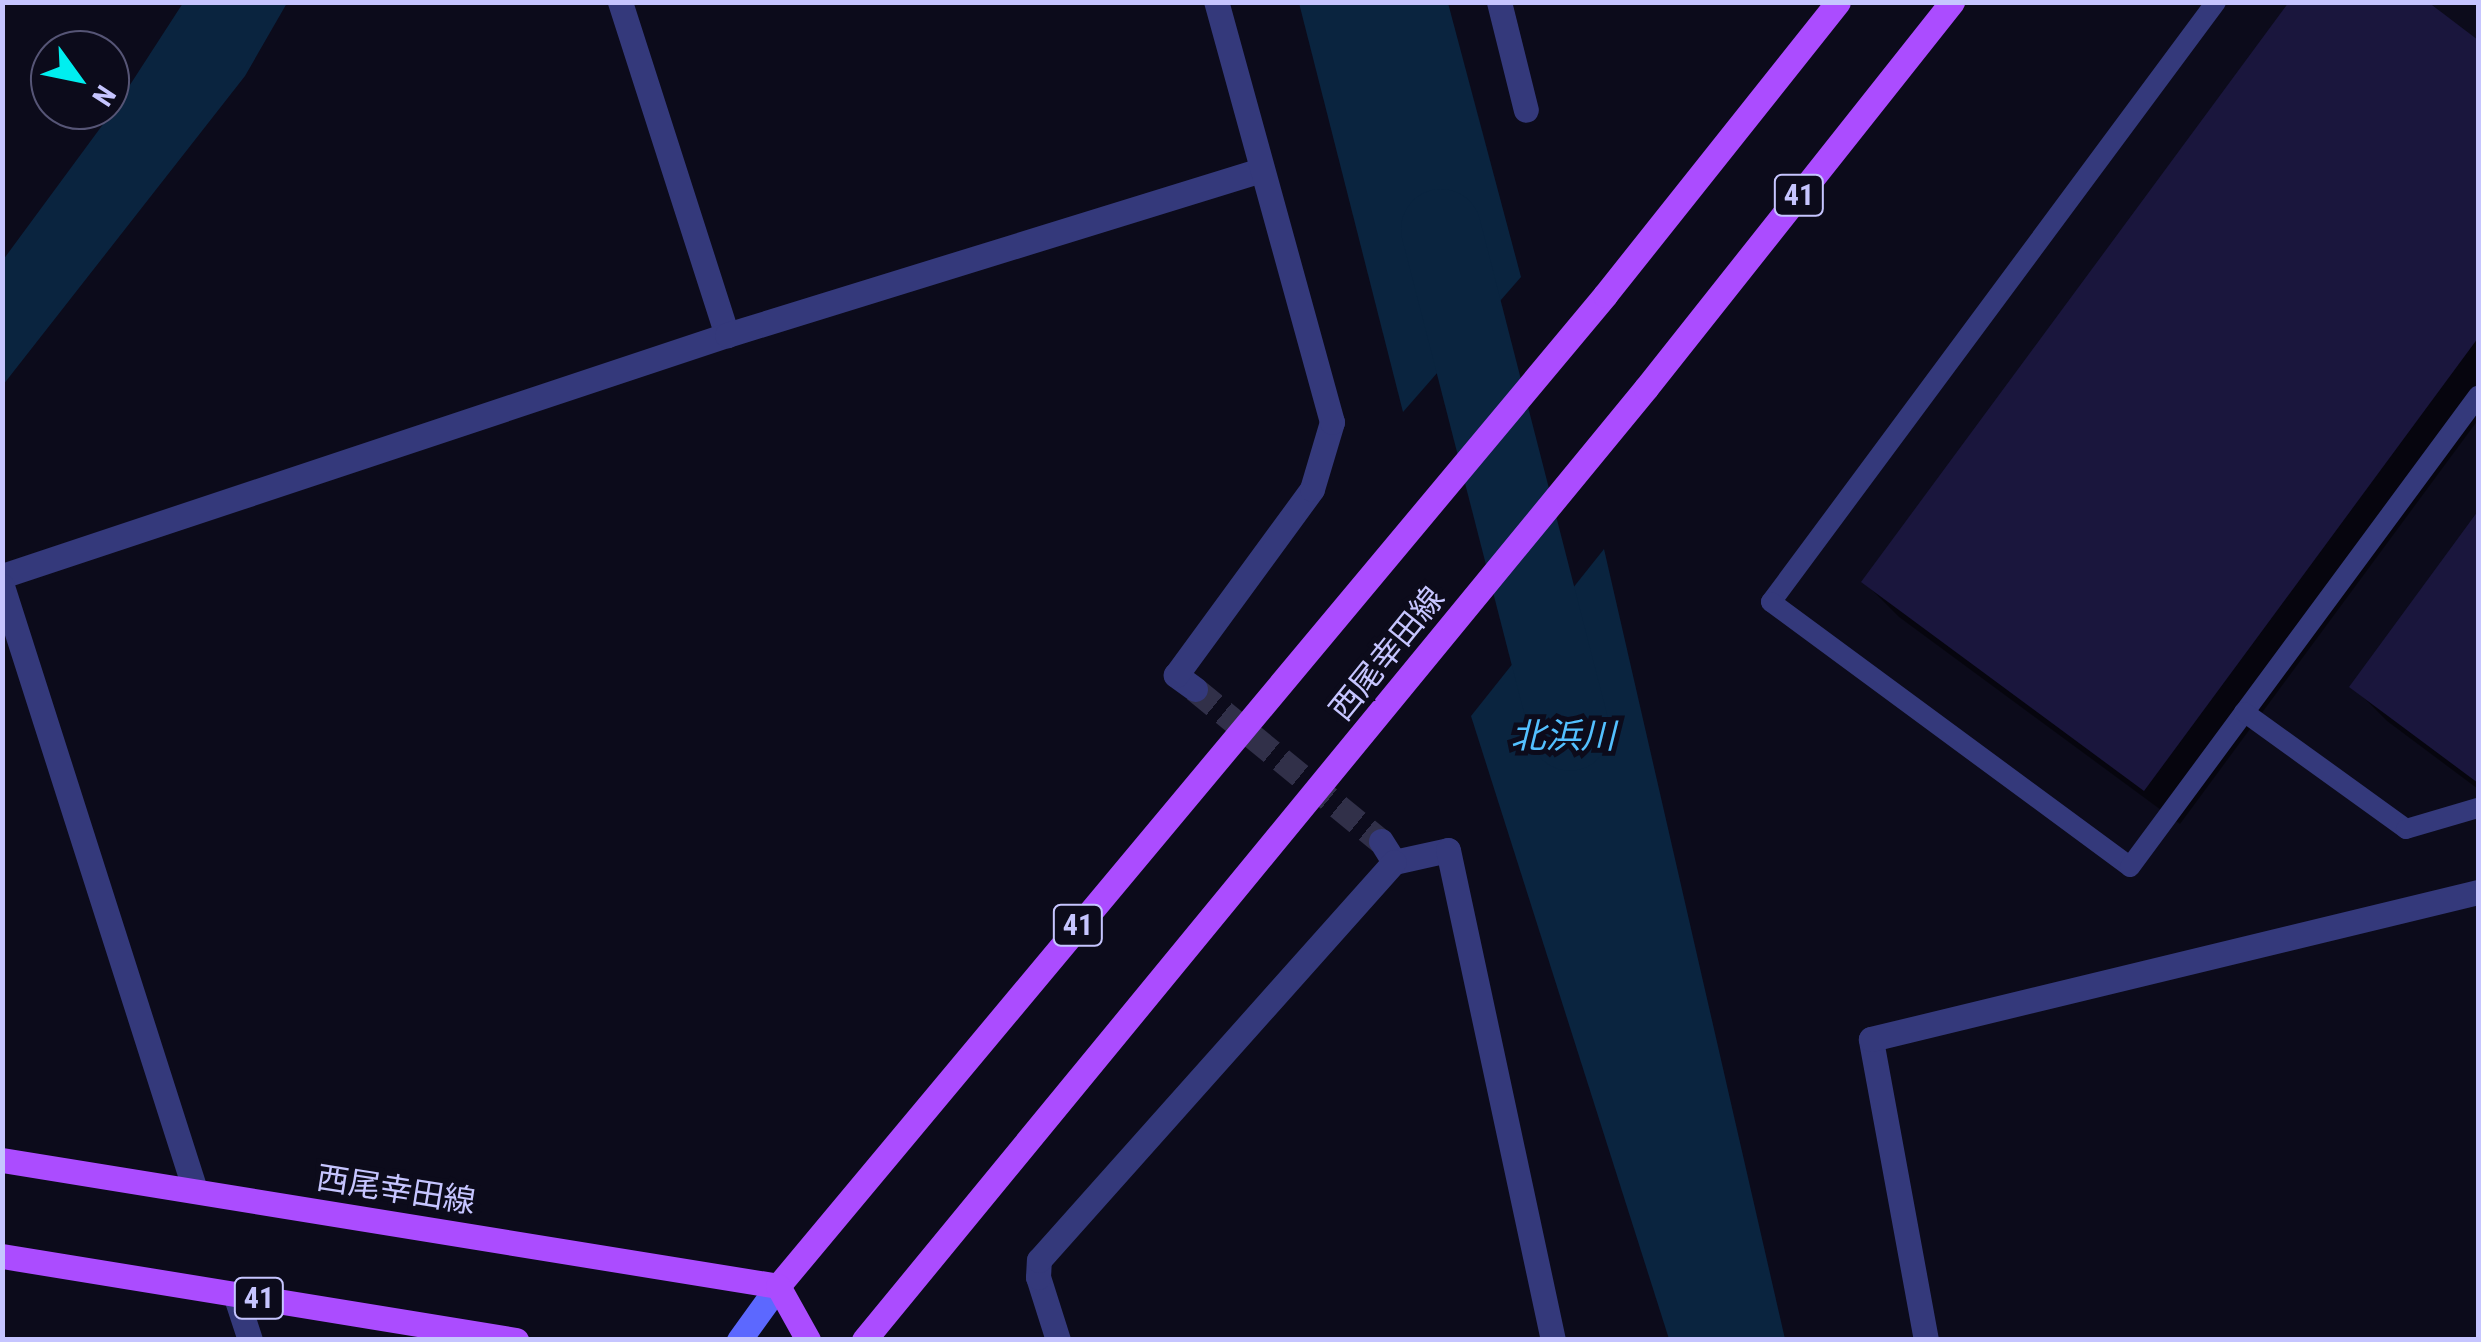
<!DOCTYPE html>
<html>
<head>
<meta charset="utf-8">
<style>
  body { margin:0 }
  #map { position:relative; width:2481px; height:1342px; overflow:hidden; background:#0c0b1b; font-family:"Roboto Condensed","Noto Sans JP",sans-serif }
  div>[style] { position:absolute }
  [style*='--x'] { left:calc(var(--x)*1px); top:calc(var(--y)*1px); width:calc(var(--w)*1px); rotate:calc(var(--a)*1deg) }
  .water>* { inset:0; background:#0a243f }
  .shadow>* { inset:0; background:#0007 }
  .river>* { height:80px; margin:-40px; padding:0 40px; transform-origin:40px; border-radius:40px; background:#0a243f }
  .building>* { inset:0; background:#1a163d }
  .minor-tunnel>* { height:25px; margin-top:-12.5px; transform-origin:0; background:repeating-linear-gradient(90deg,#313049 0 25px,transparent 0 37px) }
  .service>* { height:20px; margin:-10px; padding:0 10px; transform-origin:10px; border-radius:10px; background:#34397b }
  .minor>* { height:25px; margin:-12.5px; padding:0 12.5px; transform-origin:12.5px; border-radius:12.5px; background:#34397b }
  .secondary>* { height:25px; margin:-12.5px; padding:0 12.5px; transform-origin:12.5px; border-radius:12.5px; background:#5c68ff }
  .primary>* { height:25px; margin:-12.5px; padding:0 12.5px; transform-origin:12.5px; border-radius:12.5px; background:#ab4cff }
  span { translate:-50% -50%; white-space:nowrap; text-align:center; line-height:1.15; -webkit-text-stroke:10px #0c0b1b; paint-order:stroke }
  .shield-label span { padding:2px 8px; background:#0c0b1b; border:2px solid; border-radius:8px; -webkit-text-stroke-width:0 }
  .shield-label { font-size:30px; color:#c6c5ff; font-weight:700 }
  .street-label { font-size:32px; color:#c6c5ff }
  .water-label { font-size:35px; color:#53c0ff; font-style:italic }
  .frame { position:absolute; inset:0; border:5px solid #c6c5ff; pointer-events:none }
  .north { position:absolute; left:30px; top:30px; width:100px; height:100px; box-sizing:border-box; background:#0c0b1b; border:2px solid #565576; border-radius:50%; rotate:123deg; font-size:28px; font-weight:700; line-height:40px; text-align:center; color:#c6c5ff }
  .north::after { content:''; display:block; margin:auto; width:35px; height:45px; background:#00eff0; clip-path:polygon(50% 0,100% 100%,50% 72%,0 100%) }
</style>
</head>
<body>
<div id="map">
  <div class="water">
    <div style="clip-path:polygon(183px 3px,287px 3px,245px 76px,3px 385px,3px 260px,115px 108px)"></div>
    <div style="clip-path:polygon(1299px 3px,1448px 3px,1521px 277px,1403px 412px)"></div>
    <div style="clip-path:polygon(1604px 549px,1785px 1339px,1669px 1339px,1471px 716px)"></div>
  </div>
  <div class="shadow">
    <div style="clip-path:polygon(2424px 2px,2478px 43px,2478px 420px,2180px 824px,1899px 617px,1864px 582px)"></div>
    <div style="clip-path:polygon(2478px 515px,2478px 789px,2387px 721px,2352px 686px)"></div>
  </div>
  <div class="river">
    <div style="--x:1441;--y:229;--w:518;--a:75.59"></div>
  </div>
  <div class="building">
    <div style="clip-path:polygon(2289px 2px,2428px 2px,2478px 40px,2478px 338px,2144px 791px,1861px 582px)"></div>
    <div style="clip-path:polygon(2478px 511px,2478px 783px,2349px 687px)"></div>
  </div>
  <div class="minor-tunnel">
    <div style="--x:1195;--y:689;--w:240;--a:39.3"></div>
  </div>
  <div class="service">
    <div style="--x:2216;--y:2;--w:747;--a:126.56"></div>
    <div style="--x:1771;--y:602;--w:446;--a:36.4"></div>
    <div style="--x:2130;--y:867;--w:586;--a:-53.54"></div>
    <div style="--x:2244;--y:712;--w:200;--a:35.8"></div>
    <div style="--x:2406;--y:829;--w:75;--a:-16.3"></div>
  </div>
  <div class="minor">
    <div style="--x:620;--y:2;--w:350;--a:72.2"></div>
    <div style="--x:1499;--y:2;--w:111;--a:76"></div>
    <div style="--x:2;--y:576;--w:764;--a:-18.39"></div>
    <div style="--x:727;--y:335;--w:559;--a:-17.17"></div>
    <div style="--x:2;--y:586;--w:634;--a:72.28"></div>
    <div style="--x:1195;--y:689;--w:24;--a:-144"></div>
    <div style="--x:1176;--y:675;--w:230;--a:-53.8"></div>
    <div style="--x:1312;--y:489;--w:70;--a:-73.4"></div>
    <div style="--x:1332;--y:422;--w:436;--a:-105.4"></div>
    <div style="--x:1381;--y:841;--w:25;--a:58"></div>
    <div style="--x:1394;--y:862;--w:55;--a:-12.5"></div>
    <div style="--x:1448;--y:850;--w:501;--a:77.91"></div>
    <div style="--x:235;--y:1294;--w:48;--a:71.9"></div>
    <div style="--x:1058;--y:1340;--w:66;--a:-107.6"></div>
    <div style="--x:1038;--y:1277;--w:17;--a:-87"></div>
    <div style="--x:1039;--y:1260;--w:533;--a:-48.27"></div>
    <div style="--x:1926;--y:1340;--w:306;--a:-100.4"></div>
    <div style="--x:1871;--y:1039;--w:625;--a:-13.61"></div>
  </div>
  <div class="secondary">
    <div style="--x:739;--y:1340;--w:67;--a:-54.2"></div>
  </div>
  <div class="primary">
    <div style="--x:2;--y:1160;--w:786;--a:9.22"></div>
    <div style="--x:2;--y:1256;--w:521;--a:9.28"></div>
    <div style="--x:778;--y:1286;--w:1291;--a:-50.15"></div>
    <div style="--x:1605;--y:295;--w:374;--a:-51.5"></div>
    <div style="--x:778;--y:1286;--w:62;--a:60.9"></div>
    <div style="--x:864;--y:1340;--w:1232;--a:-50.6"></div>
    <div style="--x:1646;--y:388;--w:493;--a:-51.6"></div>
  </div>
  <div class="shield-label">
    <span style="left:1799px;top:195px">41</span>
    <span style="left:1078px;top:925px">41</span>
    <span style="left:259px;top:1298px">41</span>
  </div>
  <div class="street-label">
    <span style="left:1387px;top:654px;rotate:-51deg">西尾幸田線</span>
    <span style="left:396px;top:1190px;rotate:9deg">西尾幸田線</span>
  </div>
  <div class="water-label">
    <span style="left:1563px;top:737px">北浜川</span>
  </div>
  <div class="frame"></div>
  <div class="north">N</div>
</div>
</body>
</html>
